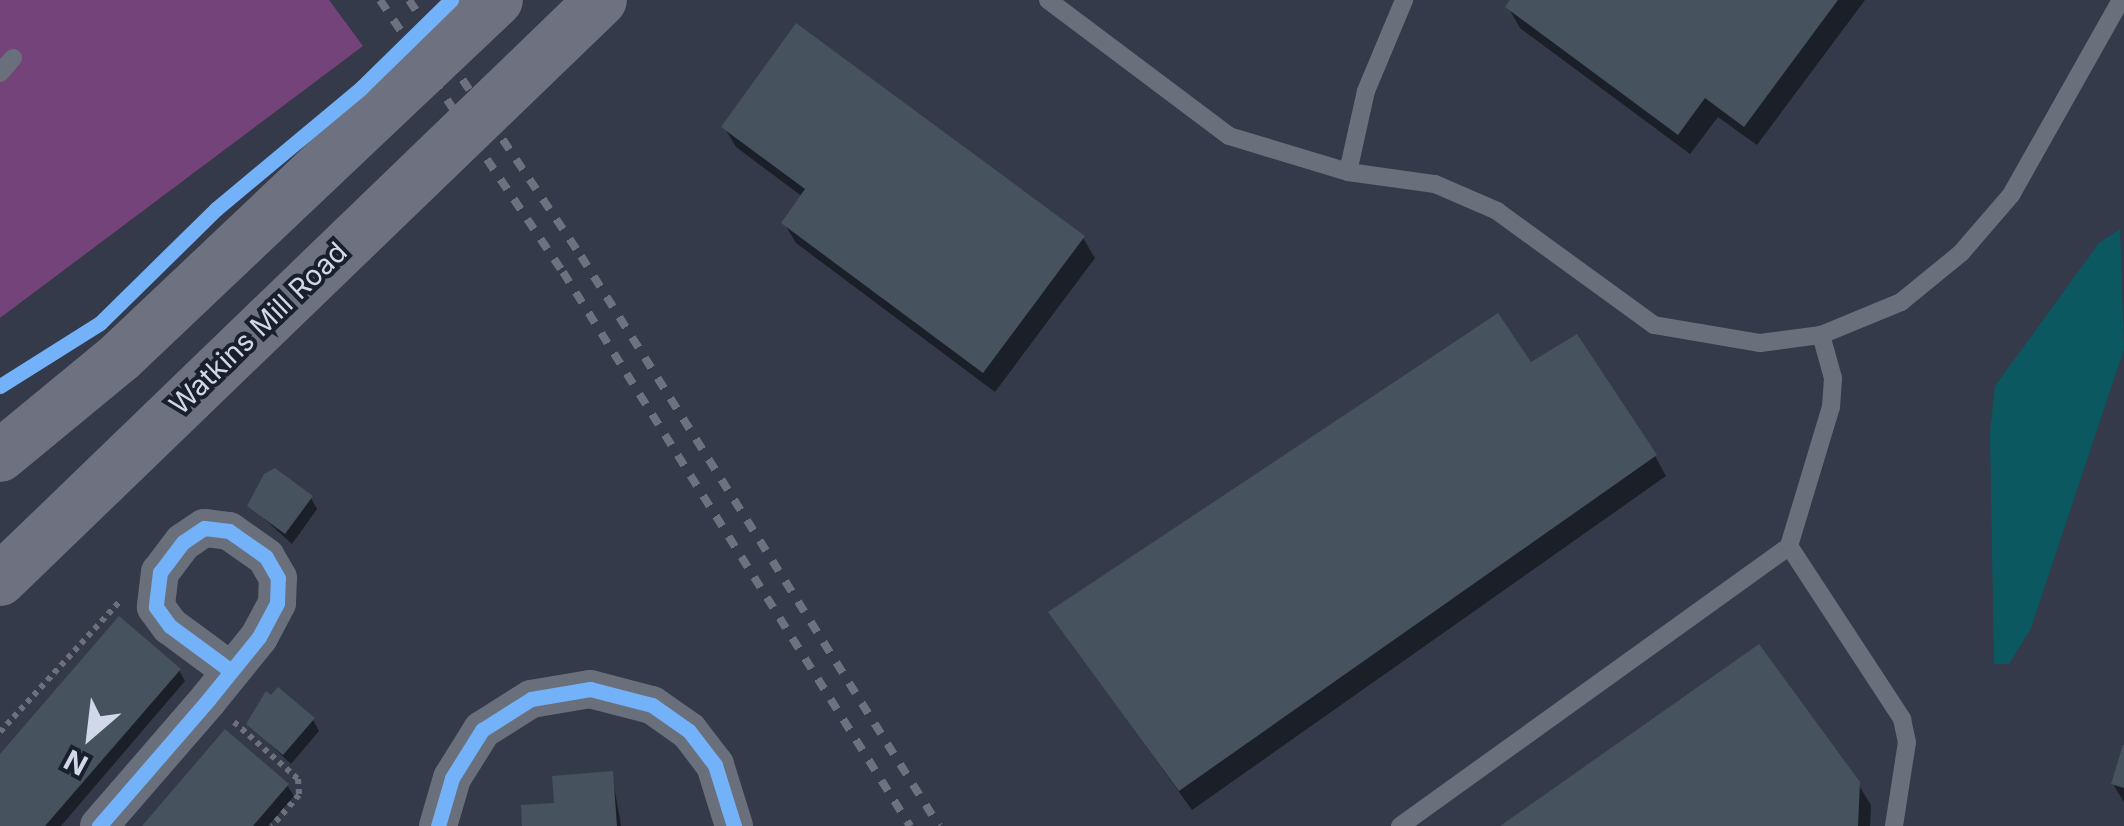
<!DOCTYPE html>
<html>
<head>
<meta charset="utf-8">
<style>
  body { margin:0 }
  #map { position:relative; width:2124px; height:826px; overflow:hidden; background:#343a49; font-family:Inter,sans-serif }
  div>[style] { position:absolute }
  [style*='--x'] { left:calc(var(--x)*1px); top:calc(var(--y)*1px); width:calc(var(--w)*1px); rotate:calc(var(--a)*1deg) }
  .green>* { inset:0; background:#744379 }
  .water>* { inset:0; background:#0b5861 }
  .shadow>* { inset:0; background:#0007 }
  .building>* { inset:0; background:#46525e }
  .path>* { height:6px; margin-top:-3px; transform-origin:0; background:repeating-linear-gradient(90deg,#6c717c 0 5px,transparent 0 10px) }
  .service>* { height:18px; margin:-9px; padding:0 9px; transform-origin:9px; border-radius:9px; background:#6a707b }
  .minor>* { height:38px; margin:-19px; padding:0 19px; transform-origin:19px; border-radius:19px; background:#6a707b }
  .secondary>* { height:52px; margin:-26px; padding:0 26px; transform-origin:26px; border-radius:26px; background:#6e7280 }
  .rail>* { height:8px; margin-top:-4px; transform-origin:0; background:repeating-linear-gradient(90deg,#6d727e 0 12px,transparent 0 24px) }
  .cycleway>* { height:15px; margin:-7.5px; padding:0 7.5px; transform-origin:7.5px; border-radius:7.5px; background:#73b2f8 }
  span { translate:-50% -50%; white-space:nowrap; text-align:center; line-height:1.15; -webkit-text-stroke:8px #191f2b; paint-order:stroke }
  .street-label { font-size:28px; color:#d0d8e9 }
  .north { position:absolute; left:40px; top:686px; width:100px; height:100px; -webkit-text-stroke:8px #191f2b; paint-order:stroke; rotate:208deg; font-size:28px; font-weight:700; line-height:40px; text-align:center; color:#d0d8e9 }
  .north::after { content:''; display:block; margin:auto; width:35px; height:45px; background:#d0d8e9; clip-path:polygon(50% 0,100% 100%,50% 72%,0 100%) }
</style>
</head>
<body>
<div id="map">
  <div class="green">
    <div style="clip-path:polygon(0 0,329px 0,363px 46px,0 318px)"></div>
  </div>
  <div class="water">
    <div style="clip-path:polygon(2120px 229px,2124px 349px,2031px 628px,2009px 664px,1994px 664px,1990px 432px,1995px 386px,2099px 243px)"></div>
  </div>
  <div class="shadow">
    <div style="clip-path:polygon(1513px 0,1865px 0,1757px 145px,1718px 117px,1690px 154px,1520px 28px,1508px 7px)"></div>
    <div style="clip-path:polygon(724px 127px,1083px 238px,1095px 258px,995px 392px,796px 243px,784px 223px,803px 197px,736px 147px)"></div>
    <div style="clip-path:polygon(1530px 366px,1655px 456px,1666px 476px,1192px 810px,1051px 613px)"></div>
    <div style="clip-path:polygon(311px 498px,317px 509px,292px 544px,250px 506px)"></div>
    <div style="clip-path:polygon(179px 670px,185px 681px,61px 826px,0 826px,0 758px)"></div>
    <div style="clip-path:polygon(313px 720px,319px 731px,291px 764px,249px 724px)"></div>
    <div style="clip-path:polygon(2124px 750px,2124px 802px,2113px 784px)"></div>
    <div style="clip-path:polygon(612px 774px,621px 826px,525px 826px,556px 805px)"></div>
    <div style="clip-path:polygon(1858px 784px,1871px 805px,1870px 826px,1504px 826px)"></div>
    <div style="clip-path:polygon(287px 785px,294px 796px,268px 826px,145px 826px)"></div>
  </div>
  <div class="building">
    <div style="clip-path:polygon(1510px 0,1838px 0,1744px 127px,1705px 98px,1678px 135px,1505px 7px)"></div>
    <div style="clip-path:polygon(796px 23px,1085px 236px,983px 373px,781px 223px,805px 189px,721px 127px)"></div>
    <div style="clip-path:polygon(1498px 313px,1531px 362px,1577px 334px,1657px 455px,1179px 791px,1048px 612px)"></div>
    <div style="clip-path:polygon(275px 468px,313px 496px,285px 534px,247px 506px,264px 474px)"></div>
    <div style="clip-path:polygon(119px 616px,181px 669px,45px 826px,0 826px,0 754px)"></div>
    <div style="clip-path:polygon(1759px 644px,1860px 782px,1858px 826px,1500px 826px)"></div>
    <div style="clip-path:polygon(278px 687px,315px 718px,283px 755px,246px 724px,266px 691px,271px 695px)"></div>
    <div style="clip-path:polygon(225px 729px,289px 784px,253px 826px,142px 826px)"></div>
    <div style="clip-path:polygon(2123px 745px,2124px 745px,2124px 788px,2111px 784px)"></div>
    <div style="clip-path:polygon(613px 771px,617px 826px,522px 826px,521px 805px,554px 803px,552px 776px)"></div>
  </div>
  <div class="path">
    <div style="--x:234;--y:722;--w:86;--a:41.7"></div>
    <div style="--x:298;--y:779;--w:16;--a:86"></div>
    <div style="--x:299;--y:795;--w:41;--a:131.1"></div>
    <div style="--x:0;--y:732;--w:178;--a:-47.5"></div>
  </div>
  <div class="service">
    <div style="--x:1048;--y:0;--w:226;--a:36.9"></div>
    <div style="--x:1229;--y:136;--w:124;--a:16.8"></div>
    <div style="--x:1348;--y:172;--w:88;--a:7.9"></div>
    <div style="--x:1435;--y:184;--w:68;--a:23.5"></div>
    <div style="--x:1497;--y:211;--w:194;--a:36"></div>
    <div style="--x:1654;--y:325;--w:108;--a:9.6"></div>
    <div style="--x:1760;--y:343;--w:62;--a:-7.5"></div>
    <div style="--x:1821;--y:335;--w:87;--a:-22.4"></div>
    <div style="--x:1901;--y:302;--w:77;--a:-39.2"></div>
    <div style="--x:1961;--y:253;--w:77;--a:-49.2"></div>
    <div style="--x:2011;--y:195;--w:224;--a:-60.6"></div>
    <div style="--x:0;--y:73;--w:20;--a:-49"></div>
    <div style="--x:1348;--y:172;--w:83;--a:-77.5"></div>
    <div style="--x:1366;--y:91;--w:99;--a:-67.3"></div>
    <div style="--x:1789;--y:546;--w:207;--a:56.8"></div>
    <div style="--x:1902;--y:719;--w:24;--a:78"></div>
    <div style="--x:1907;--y:742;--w:85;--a:98.8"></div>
    <div style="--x:1400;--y:826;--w:479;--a:-35.7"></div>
    <div style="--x:1789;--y:546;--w:145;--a:-73.2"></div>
    <div style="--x:1831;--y:407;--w:29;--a:-86"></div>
    <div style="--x:1833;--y:378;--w:45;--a:-105.6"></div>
  </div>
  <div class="minor">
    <div style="--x:99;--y:826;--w:167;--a:-49.1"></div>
    <div style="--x:208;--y:700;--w:81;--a:-51"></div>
    <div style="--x:259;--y:637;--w:38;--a:-62"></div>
    <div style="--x:277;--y:603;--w:25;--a:-88"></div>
    <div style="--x:278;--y:578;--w:24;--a:-120"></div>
    <div style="--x:266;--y:557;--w:45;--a:-144.9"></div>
    <div style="--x:229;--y:531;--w:25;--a:-173"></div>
    <div style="--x:204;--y:528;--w:25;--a:146"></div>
    <div style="--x:183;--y:542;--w:38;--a:127"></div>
    <div style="--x:160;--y:572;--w:35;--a:97"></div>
    <div style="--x:156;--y:607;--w:24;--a:54"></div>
    <div style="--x:170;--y:626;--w:76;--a:36.4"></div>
    <div style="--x:438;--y:826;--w:50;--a:-73.7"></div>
    <div style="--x:452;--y:778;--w:57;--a:-58"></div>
    <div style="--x:482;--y:730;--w:58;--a:-32.3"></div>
    <div style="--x:531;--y:699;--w:60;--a:-9.6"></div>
    <div style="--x:590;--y:689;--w:64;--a:14.5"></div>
    <div style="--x:652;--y:705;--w:45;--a:35.1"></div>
    <div style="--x:689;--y:731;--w:43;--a:52.6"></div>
    <div style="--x:715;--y:765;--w:64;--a:72.7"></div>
  </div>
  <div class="secondary">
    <div style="--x:0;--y:456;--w:156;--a:-39.5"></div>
    <div style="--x:120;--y:357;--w:519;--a:-43.44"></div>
    <div style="--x:0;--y:580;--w:835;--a:-43.98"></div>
  </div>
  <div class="rail">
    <div style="--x:380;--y:0;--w:328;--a:56.1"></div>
    <div style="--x:563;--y:272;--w:654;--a:57.94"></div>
    <div style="--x:409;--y:0;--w:308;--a:56.1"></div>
    <div style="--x:581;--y:256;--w:673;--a:57.87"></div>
  </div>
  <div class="cycleway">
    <div style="--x:0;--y:386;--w:118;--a:-32.2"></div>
    <div style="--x:100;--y:323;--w:163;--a:-44.5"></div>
    <div style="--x:216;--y:209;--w:189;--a:-39.8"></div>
    <div style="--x:361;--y:88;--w:126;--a:-44.4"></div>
    <div style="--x:99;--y:826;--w:167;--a:-49.1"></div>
    <div style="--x:208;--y:700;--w:81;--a:-51"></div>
    <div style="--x:259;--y:637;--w:38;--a:-62"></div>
    <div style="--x:277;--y:603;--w:25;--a:-88"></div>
    <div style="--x:278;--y:578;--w:24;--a:-120"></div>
    <div style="--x:266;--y:557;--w:45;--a:-144.9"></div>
    <div style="--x:229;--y:531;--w:25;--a:-173"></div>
    <div style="--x:204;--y:528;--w:25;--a:146"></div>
    <div style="--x:183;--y:542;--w:38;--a:127"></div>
    <div style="--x:160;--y:572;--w:35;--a:97"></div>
    <div style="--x:156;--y:607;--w:24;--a:54"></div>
    <div style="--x:170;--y:626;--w:76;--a:36.4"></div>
    <div style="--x:438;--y:826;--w:50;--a:-73.7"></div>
    <div style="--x:452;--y:778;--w:57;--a:-58"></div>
    <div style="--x:482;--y:730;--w:58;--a:-32.3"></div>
    <div style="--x:531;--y:699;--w:60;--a:-9.6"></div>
    <div style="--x:590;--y:689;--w:64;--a:14.5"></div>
    <div style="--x:652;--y:705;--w:45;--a:35.1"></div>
    <div style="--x:689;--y:731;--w:43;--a:52.6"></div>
    <div style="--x:715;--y:765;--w:64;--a:72.7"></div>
  </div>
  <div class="street-label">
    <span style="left:258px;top:328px;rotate:-44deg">Watkins Mill Road</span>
  </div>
  <div class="north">N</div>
</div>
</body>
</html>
